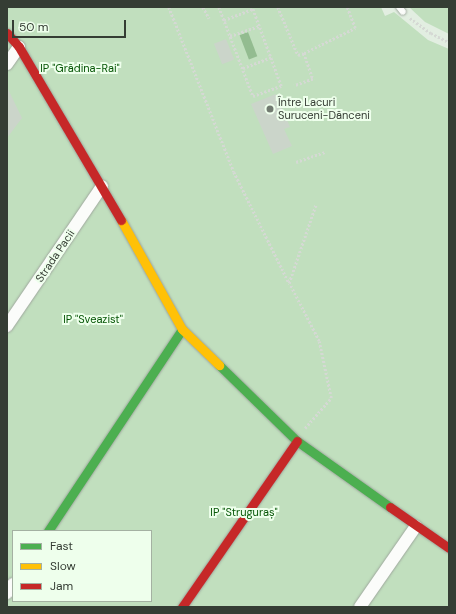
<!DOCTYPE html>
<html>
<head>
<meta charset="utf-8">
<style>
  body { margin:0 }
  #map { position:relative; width:456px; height:614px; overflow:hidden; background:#e2eee1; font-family:"DM Sans",sans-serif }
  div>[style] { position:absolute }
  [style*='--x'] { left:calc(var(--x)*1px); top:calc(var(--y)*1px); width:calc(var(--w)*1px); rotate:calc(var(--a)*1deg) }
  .green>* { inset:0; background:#c1dfbe }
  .water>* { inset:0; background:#93bc90; transform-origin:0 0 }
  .building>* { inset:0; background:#cbd5ca; transform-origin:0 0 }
  .path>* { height:2.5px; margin-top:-1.25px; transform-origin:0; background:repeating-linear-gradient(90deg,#d5d9d4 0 2px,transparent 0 4px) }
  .roads { filter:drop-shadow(0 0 1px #9ea79d) drop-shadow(0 0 1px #9ea79d) }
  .lane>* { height:6px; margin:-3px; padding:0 3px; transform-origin:3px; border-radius:3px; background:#fbfcfa }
  .street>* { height:12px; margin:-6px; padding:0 6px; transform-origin:6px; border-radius:6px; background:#fbfcfa }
  .fast>* { height:9px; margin:-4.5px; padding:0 4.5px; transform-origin:4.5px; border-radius:4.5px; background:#4caf50 }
  .slow>* { height:9px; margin:-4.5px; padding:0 4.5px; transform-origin:4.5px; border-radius:4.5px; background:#ffc107 }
  .jam>* { height:9px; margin:-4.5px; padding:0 4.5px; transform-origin:4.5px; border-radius:4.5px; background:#c62828 }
  .dots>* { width:11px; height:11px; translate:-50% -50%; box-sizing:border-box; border:2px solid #eeffec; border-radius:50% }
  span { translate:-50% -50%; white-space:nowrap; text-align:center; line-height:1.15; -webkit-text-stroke:4px #eeffec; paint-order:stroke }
  .park-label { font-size:11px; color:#065606 }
  .poi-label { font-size:11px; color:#353d34 }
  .left { translate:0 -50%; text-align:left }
  .street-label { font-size:11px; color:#353d34 }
  .frame { position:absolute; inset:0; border:8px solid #353d34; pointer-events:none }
  .legend { position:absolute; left:12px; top:530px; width:140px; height:72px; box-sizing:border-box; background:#eeffec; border:1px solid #a4b1a2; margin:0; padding:5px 7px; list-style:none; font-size:12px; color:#353d34 }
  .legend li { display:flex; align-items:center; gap:8px; height:20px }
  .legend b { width:20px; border:1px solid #a4b1a2 }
  .scale { position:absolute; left:12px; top:20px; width:114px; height:18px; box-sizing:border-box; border:2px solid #353d34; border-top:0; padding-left:5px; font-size:12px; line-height:14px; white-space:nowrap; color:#353d34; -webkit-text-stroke:3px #eeffec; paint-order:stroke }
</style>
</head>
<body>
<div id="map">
  <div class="green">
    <div style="clip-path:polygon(evenodd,7px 7px,381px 7px,385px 16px,394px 12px,428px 40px,449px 49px,449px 607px,7px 607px,7px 7px,13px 531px,151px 531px,151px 601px,13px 601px,13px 531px)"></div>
    <div style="clip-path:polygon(409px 7px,449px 7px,449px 34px,425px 22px)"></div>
  </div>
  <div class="water">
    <div style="left:248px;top:32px;width:26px;height:9px;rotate:69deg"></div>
  </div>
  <div class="building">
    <div style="left:226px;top:39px;width:22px;height:13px;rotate:68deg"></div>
    <div style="clip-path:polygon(7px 87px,22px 118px,7px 138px)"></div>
    <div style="clip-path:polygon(276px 94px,290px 127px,284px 129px,292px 146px,273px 154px,251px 104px)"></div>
  </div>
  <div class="path">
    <div style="--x:169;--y:7;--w:177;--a:68.5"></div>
    <div style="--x:234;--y:172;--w:124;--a:63.6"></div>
    <div style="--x:203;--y:7;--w:13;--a:61"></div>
    <div style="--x:219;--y:7;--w:95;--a:69.1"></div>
    <div style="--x:253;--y:96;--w:30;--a:-20"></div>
    <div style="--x:281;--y:86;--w:84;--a:-110.2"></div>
    <div style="--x:278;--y:7;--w:52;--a:67.4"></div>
    <div style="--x:298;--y:55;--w:6;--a:-18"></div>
    <div style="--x:304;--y:53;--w:28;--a:71"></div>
    <div style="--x:313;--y:79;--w:20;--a:160"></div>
    <div style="--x:410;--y:18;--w:26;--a:36"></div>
    <div style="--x:431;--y:33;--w:20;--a:27"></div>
    <div style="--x:224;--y:20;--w:30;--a:-21"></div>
    <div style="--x:230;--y:36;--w:31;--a:-19"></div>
    <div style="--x:304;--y:53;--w:57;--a:-26.1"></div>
    <div style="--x:355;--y:28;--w:22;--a:-111"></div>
    <div style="--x:243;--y:68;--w:30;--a:-21"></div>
    <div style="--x:296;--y:162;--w:31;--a:-19"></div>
    <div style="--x:305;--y:428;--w:40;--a:-49"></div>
    <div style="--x:331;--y:398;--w:58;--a:-101.9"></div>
    <div style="--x:319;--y:341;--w:65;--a:-117.3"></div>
    <div style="--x:289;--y:283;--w:83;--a:-71.1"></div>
  </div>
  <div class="roads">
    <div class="lane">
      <div style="--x:399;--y:7;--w:6;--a:51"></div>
    </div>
    <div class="street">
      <div style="--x:7;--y:64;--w:21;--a:-55"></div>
      <div style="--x:7;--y:326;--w:169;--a:-55.8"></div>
      <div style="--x:7;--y:593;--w:11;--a:-56"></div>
      <div style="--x:360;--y:607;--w:98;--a:-55.3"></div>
    </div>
    <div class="fast">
      <div style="--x:219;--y:365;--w:109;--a:44.3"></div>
      <div style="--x:297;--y:441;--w:114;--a:35.4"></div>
      <div style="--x:48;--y:531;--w:242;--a:-56.4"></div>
    </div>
    <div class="slow">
      <div style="--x:121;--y:220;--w:125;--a:60.8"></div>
      <div style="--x:182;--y:329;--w:52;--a:44.2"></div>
    </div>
    <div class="jam">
      <div style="--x:7;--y:33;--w:18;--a:49"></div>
      <div style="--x:19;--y:47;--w:201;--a:59.5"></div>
      <div style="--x:390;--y:507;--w:72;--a:34.8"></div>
      <div style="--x:182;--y:607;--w:202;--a:-55.3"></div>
    </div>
  </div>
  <div class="dots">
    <div style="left:270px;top:109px;background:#727b71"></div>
  </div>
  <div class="park-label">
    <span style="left:80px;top:68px">IP "Grădina-Rai"</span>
    <span style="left:93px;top:319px">IP "Sveazist"</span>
    <span style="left:244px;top:512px">IP "Struguraș"</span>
  </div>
  <div class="poi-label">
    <span class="left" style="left:278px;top:109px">Între Lacuri<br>Suruceni-Dănceni</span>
  </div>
  <div class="street-label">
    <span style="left:55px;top:256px;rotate:-56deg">Strada Pacii</span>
  </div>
  <div class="frame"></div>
  <ul class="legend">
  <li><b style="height:5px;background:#4caf50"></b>Fast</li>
  <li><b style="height:5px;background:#ffc107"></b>Slow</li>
  <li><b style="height:5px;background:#c62828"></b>Jam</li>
  </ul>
  <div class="scale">50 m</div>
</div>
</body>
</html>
